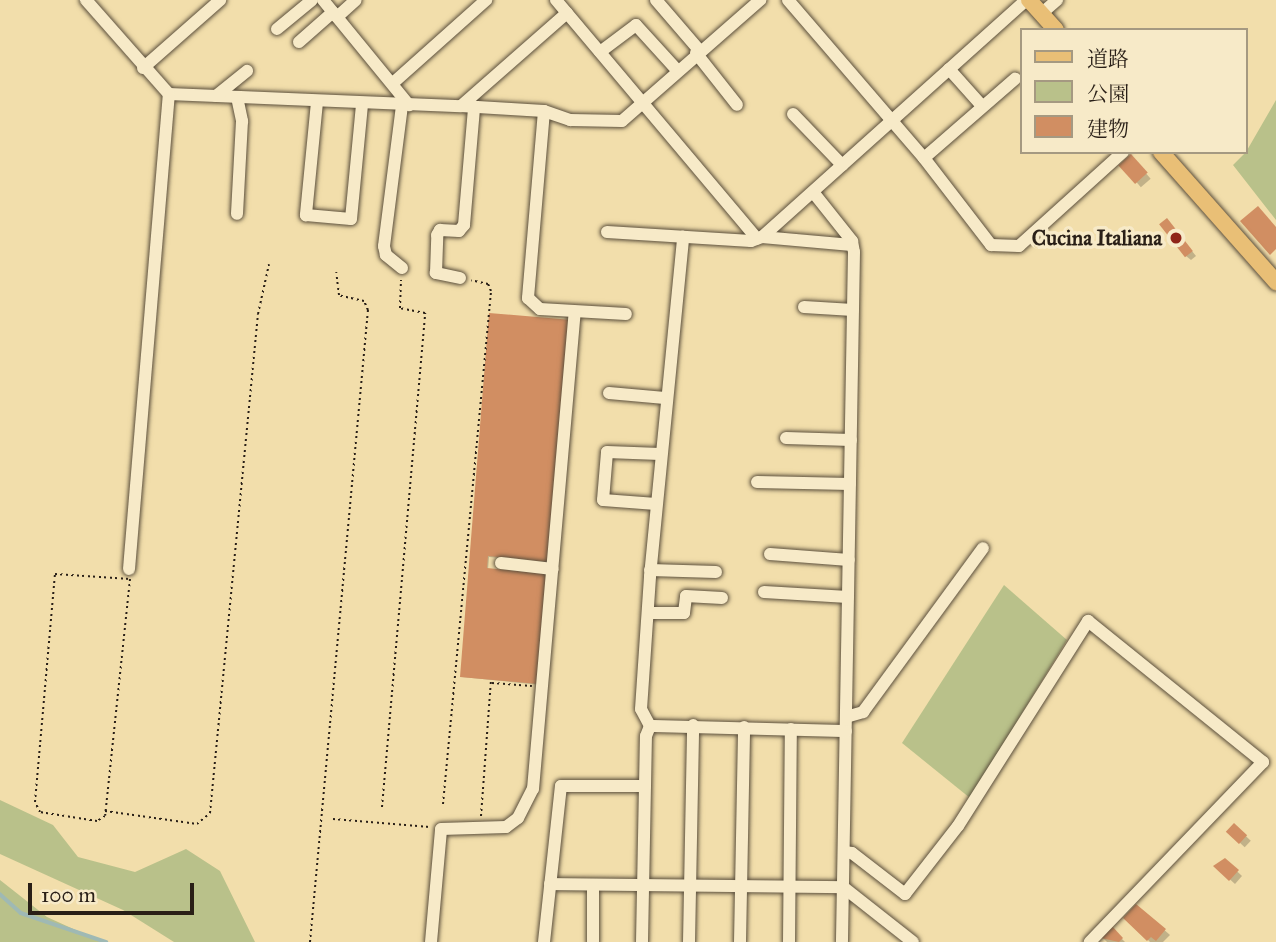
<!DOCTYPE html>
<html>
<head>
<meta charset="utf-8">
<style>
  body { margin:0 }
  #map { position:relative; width:1276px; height:942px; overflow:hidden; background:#f2deab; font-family:"IM FELL Great Primer","Noto Serif JP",serif }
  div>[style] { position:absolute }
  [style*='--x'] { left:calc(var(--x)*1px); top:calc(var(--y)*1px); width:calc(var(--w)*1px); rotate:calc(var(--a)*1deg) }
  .green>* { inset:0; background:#b9c18a }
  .shadow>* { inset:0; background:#0003; transform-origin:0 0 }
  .stream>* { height:3.5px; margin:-1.75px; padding:0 1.75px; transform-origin:1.75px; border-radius:1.75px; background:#9fb9b4 }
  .building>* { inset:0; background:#d18e62; transform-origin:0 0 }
  .path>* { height:2px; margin-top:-1px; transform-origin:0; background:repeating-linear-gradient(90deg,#291f17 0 2px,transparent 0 5.5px) }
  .roads { filter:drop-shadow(0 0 2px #5b4f3c) drop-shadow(0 0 2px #5b4f3c) }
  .minor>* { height:12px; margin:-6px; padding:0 6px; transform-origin:6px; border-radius:6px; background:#f7eac8 }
  .major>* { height:16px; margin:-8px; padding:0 8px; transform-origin:8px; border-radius:8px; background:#e9bf76 }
  .dots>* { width:19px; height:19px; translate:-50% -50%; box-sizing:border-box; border:4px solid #f7eac8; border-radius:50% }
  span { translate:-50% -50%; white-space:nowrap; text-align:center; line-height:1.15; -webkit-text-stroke:7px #f7eac8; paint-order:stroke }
  .poi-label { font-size:21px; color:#291f17; font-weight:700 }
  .right { translate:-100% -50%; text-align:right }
  .legend { position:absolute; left:1020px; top:28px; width:228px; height:126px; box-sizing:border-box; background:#f7eac8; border:2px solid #a59981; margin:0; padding:9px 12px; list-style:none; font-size:21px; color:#291f17 }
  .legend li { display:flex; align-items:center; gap:14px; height:35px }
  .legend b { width:35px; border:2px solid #a59981 }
  .scale { position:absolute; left:28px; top:883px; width:166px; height:32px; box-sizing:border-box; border:4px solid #291f17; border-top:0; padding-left:9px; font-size:21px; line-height:24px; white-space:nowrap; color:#291f17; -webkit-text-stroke:5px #f7eac8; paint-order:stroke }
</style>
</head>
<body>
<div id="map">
  <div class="green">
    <div style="clip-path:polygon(1276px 100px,1276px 220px,1233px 165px,1246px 152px)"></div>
    <div style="clip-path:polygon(1004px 585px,1067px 640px,970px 798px,902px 743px)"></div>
    <div style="clip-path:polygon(0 800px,53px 825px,78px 857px,135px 872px,186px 849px,220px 871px,255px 942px,174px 942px,123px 910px,0 854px)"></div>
    <div style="clip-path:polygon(0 880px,47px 917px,102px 942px,0 942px)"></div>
  </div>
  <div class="shadow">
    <div style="left:1131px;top:156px;width:30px;height:13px;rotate:49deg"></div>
    <div style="clip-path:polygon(1171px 225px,1196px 256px,1191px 260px,1186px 256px)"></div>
    <div style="clip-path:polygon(491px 314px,553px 563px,489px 557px,488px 570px,541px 685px,462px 677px)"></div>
    <div style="left:1234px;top:825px;width:23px;height:9px;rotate:43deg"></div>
    <div style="clip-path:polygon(1225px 860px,1242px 876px,1235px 884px,1215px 866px)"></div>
    <div style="clip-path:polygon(1137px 906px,1170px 935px,1163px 942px,1150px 942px,1126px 918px)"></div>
    <div style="clip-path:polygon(1112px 929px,1125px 942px,1107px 942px,1103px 938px)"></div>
  </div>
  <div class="stream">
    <div style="--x:0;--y:894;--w:28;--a:42"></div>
    <div style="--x:21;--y:913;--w:90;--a:18.8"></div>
  </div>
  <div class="building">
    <div style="left:1131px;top:154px;width:25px;height:17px;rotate:48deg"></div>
    <div style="clip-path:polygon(1258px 206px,1276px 227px,1276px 249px,1270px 255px,1240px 221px)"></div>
    <div style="left:1167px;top:218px;width:42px;height:10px;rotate:52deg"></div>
    <div style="clip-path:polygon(489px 313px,572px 320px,551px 562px,488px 556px,487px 568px,549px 574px,539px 684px,460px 677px)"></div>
    <div style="left:1234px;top:823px;width:18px;height:12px;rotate:43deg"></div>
    <div style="clip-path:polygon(1225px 858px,1239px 870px,1229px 881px,1213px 866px)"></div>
    <div style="clip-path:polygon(1136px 904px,1166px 929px,1156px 941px,1151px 937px,1147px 941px,1123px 918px)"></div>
    <div style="clip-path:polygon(1112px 926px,1123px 938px,1119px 942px,1101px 938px)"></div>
  </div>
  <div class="path">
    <div style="--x:55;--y:574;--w:75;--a:3.8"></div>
    <div style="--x:130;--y:579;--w:238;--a:96"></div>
    <div style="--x:105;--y:816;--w:9;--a:148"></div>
    <div style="--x:97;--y:821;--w:58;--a:-171"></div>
    <div style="--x:40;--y:812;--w:11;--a:-117"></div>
    <div style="--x:35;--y:802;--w:229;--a:-85"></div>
    <div style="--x:492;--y:683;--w:40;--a:4.3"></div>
    <div style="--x:443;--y:804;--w:515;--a:-84.65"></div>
    <div style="--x:491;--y:291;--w:8;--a:-113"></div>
    <div style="--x:488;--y:284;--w:17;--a:-167"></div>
    <div style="--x:382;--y:807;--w:496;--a:-85"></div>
    <div style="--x:425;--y:313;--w:25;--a:-169"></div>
    <div style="--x:400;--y:308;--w:28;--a:-88"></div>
    <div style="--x:105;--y:811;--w:93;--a:8"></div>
    <div style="--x:197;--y:824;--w:17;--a:-40"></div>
    <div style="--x:210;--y:813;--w:501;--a:-84.51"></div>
    <div style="--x:258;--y:314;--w:51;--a:-77.6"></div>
    <div style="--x:481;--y:816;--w:136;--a:-85.8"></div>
    <div style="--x:333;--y:819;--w:97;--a:4.7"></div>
    <div style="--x:310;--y:942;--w:635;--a:-84.76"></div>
    <div style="--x:368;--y:310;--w:10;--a:-114"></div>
    <div style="--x:364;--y:301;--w:26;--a:-167"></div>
    <div style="--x:339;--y:295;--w:23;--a:-97"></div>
  </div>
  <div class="roads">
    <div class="minor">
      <div style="--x:86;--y:0;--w:125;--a:48.6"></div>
      <div style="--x:169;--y:94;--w:292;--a:2.4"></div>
      <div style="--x:461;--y:106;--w:83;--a:3.4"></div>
      <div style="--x:544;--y:111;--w:28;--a:19"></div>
      <div style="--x:570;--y:120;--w:52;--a:1.1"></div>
      <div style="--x:622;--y:121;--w:184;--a:-41.2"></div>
      <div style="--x:323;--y:0;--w:136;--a:50.7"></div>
      <div style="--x:556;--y:0;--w:312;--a:49.9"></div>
      <div style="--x:656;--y:0;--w:66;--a:49.3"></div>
      <div style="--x:788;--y:0;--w:208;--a:49.3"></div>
      <div style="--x:924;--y:158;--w:110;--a:52.4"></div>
      <div style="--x:991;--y:245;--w:28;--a:2"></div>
      <div style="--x:1019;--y:246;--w:140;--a:-42.1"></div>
      <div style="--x:1042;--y:13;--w:20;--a:-41"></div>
      <div style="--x:337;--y:17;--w:25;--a:-42"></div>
      <div style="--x:277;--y:29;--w:45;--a:-39.6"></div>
      <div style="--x:299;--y:42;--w:45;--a:-41.4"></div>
      <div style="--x:600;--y:52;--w:45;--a:-36.9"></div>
      <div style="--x:636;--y:25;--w:61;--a:47.7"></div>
      <div style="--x:696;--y:53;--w:66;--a:51.7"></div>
      <div style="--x:143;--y:68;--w:103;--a:-41.4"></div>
      <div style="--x:949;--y:69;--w:50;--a:48.3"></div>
      <div style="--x:393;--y:83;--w:125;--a:-41.7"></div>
      <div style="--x:216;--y:96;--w:40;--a:-39"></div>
      <div style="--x:237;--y:97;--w:25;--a:78"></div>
      <div style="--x:242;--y:121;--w:93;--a:93.1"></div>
      <div style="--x:317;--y:102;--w:114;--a:95.6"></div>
      <div style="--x:306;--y:215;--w:45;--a:5.1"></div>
      <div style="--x:351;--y:219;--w:116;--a:-84.5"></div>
      <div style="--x:461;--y:106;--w:141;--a:-41.3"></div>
      <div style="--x:544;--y:111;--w:188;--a:94.9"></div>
      <div style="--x:528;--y:298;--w:16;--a:43"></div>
      <div style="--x:540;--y:309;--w:86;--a:3.3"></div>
      <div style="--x:793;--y:114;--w:71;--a:46.1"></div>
      <div style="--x:924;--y:158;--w:121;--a:-41"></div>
      <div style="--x:813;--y:192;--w:63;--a:51.5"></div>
      <div style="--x:852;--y:241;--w:11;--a:80"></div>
      <div style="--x:854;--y:252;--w:690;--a:91"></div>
      <div style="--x:607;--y:232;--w:144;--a:3.6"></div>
      <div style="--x:751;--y:241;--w:12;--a:-20"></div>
      <div style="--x:762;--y:237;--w:355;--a:-41.9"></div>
      <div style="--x:762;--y:237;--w:90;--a:5.1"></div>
      <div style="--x:402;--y:268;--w:21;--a:-141"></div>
      <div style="--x:386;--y:255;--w:9;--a:-103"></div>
      <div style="--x:384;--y:246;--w:142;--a:-82.7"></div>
      <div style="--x:460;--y:278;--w:25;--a:-168"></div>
      <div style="--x:436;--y:273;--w:38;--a:-88"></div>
      <div style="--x:437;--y:235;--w:6;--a:-59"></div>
      <div style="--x:440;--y:230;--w:19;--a:3"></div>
      <div style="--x:459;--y:231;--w:8;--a:-50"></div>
      <div style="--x:464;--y:225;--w:117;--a:-85.1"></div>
      <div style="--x:804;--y:307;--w:49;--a:3.5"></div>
      <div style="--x:609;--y:393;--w:56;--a:5.1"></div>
      <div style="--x:786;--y:438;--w:65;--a:1.8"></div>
      <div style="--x:757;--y:482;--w:93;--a:1.2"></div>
      <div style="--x:656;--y:504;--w:53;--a:-175.7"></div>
      <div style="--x:603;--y:500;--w:48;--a:-85.2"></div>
      <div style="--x:607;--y:452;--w:53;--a:2.2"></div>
      <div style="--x:770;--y:554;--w:79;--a:4.3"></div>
      <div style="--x:501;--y:563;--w:52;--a:6.6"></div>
      <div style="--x:129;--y:569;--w:477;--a:-85.2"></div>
      <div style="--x:650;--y:570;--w:66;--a:1.7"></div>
      <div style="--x:764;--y:592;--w:84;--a:3.4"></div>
      <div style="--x:648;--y:613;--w:36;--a:0"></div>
      <div style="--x:684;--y:613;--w:17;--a:-83"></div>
      <div style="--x:686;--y:596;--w:36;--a:3"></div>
      <div style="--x:846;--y:717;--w:18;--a:-16"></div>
      <div style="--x:863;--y:712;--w:203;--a:-53.8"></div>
      <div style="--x:650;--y:726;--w:19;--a:-118"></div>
      <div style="--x:641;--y:709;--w:133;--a:-86.1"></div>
      <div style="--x:650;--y:576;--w:341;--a:-84.4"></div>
      <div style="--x:844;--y:852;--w:8;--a:7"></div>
      <div style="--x:852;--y:853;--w:67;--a:37.7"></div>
      <div style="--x:905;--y:894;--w:86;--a:-52.1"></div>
      <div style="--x:958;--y:826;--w:243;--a:-57.6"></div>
      <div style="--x:1088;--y:621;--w:225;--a:38.9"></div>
      <div style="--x:1263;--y:762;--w:250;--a:133.9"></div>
      <div style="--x:550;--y:884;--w:293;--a:0.6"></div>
      <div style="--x:843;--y:887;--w:89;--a:38.2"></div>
      <div style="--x:431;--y:942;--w:113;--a:-84.9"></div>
      <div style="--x:441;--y:829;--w:65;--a:-1.8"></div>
      <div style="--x:506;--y:827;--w:15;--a:-37"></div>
      <div style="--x:518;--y:818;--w:33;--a:-63"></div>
      <div style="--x:533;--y:789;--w:479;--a:-85"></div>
      <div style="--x:544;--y:942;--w:157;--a:-83.8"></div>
      <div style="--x:561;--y:786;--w:84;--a:0"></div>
      <div style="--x:593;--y:942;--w:57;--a:-90"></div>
      <div style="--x:642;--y:942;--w:206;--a:-88.9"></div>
      <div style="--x:646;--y:736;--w:11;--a:-68"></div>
      <div style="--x:650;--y:726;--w:196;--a:1.5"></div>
      <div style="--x:689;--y:942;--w:217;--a:-88.9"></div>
      <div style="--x:740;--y:942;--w:215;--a:-88.9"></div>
      <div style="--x:789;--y:942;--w:213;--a:-89.5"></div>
    </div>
    <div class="major">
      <div style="--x:1029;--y:0;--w:40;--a:48"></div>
      <div style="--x:1161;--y:152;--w:174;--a:48.5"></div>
    </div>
  </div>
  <div class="dots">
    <div style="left:1176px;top:238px;background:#8f2418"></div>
  </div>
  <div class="poi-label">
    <span class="right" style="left:1162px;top:238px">Cucina Italiana</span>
  </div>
  <ul class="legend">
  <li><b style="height:9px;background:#e9bf76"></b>道路</li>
  <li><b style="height:19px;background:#b9c18a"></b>公園</li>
  <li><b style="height:19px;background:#d18e62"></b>建物</li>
  </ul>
  <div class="scale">100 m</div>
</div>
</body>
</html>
